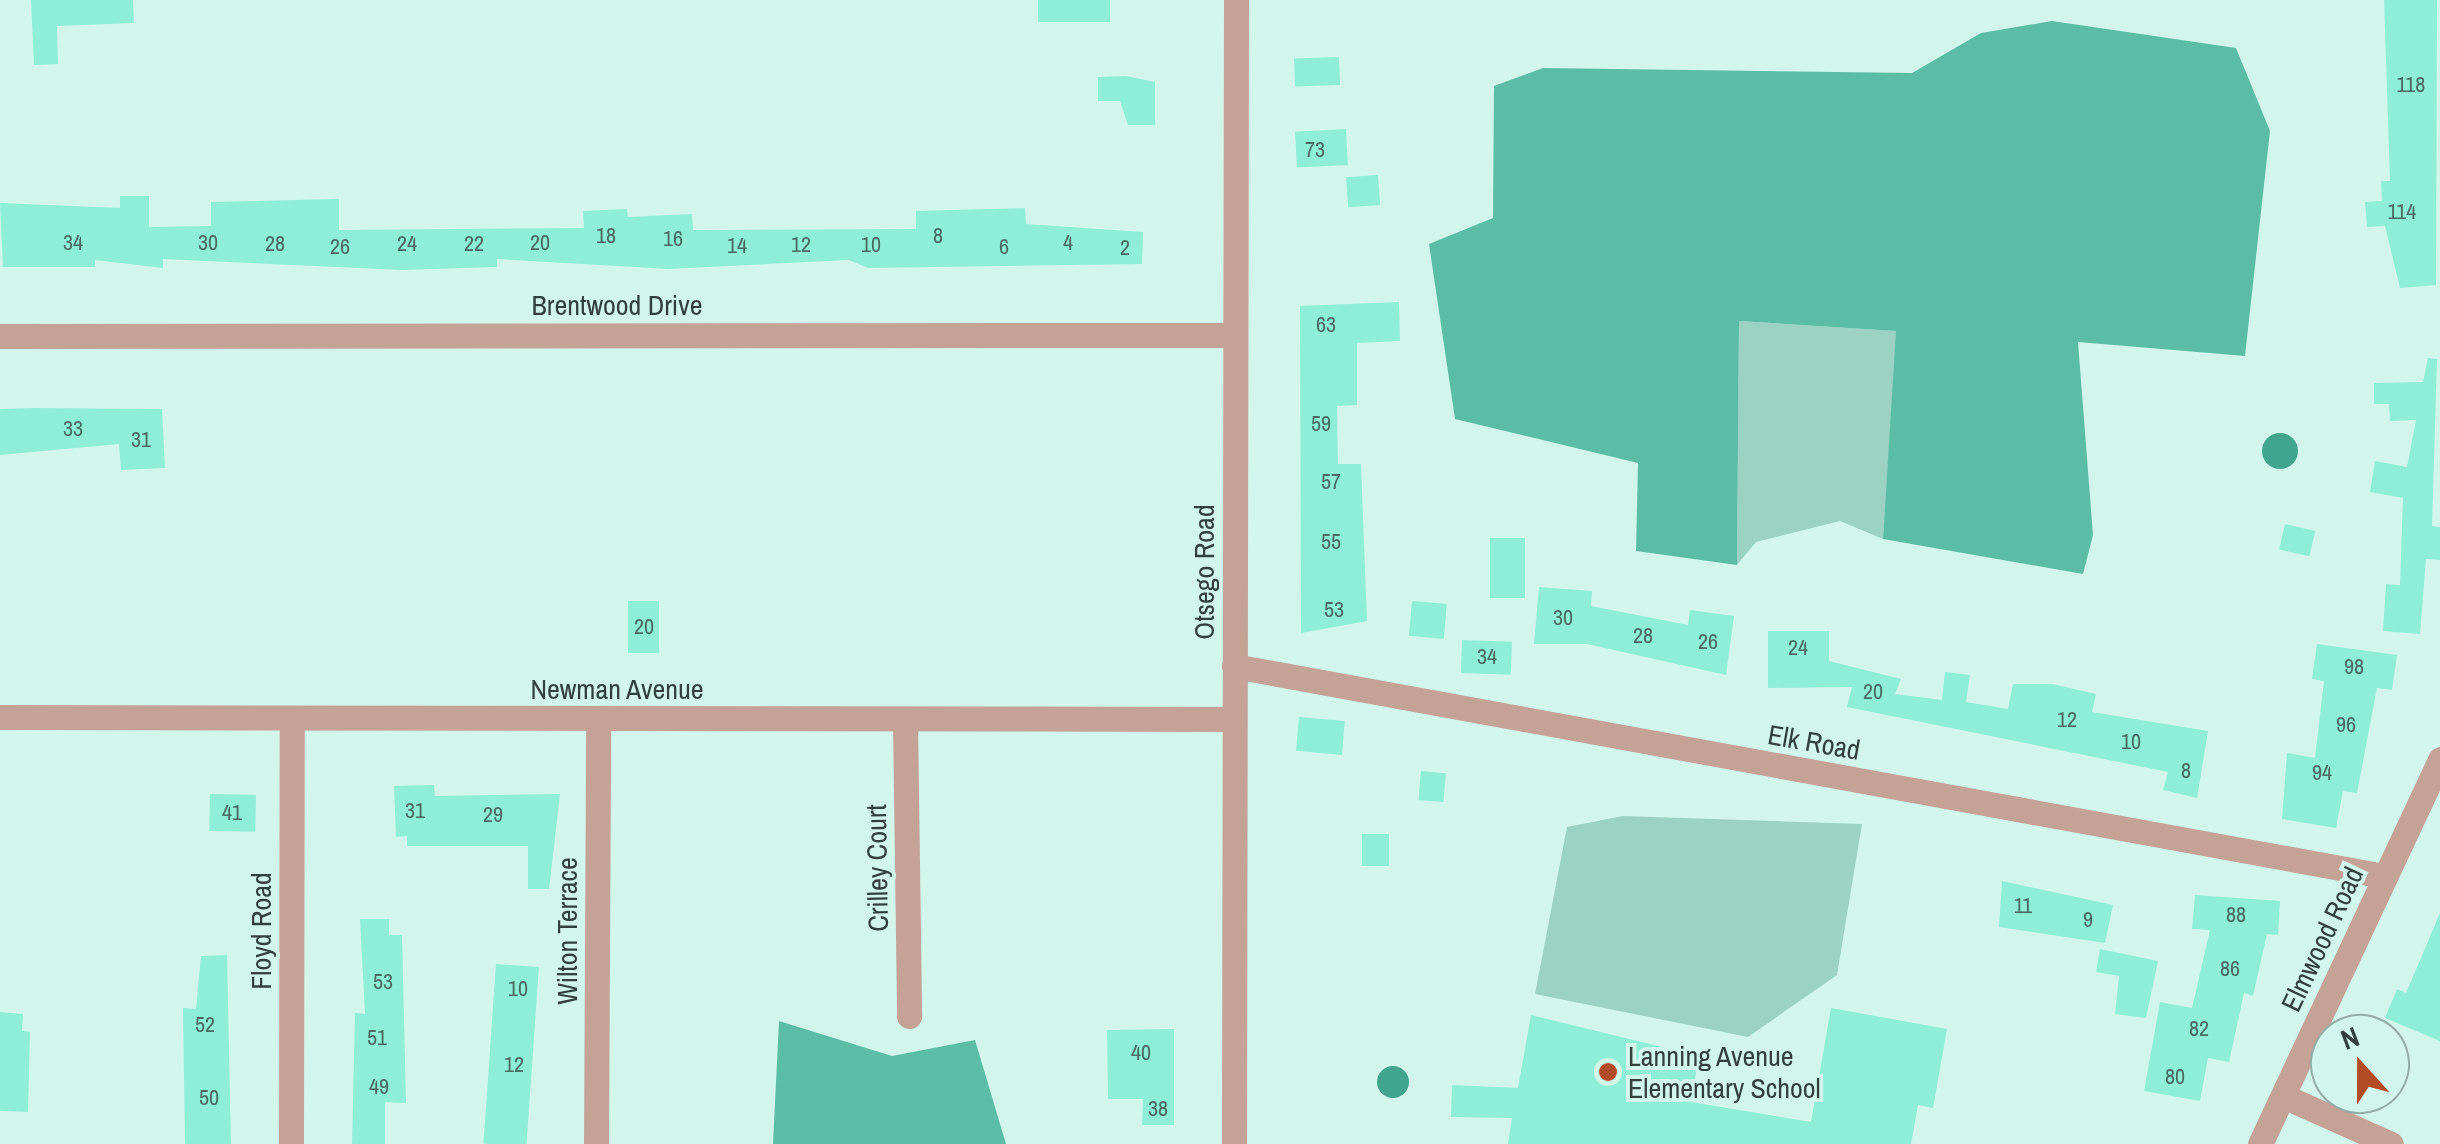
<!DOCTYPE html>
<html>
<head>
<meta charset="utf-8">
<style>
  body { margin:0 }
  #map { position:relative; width:2440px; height:1144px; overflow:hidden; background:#d3f6ec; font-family:"Archivo Narrow",sans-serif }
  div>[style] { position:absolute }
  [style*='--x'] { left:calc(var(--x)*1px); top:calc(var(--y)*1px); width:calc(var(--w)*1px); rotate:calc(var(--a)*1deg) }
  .green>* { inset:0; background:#9bd2c3 }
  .forest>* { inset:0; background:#5cbda7 }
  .water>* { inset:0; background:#41a48f }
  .round { border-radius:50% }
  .building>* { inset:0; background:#8eeed6; transform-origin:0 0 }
  .minor>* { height:25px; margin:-12.5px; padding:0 12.5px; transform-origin:12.5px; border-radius:12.5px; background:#c4a296 }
  .dots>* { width:28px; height:28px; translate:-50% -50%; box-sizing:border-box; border:5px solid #d3f6ec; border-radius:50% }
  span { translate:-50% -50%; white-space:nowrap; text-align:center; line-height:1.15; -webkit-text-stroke:8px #d3f6ec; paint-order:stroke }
  .number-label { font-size:22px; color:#496c62 }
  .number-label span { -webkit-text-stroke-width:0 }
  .street-label { font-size:28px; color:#32403c }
  .poi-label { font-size:28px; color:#32403c }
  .left { translate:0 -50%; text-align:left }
  .north { position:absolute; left:2310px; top:1014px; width:100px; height:100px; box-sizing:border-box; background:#d3f6ec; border:2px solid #93ada6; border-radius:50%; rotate:339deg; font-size:28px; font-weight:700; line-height:40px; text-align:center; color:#32403c }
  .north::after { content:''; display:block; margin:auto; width:35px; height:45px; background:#b34c24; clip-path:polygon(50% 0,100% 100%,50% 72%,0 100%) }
</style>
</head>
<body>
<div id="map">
  <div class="green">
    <div style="clip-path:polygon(1739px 321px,1897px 331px,1883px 539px,1840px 521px,1756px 542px,1737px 565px)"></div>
    <div style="clip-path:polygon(1623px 816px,1862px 824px,1837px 975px,1748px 1037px,1535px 994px,1567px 827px)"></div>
  </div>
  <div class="forest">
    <div style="clip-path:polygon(2052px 21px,2236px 48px,2270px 131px,2245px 356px,2078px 342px,2093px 535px,2083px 574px,1883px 539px,1896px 331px,1739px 321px,1737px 565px,1636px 551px,1638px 463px,1455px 419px,1429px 244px,1493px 218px,1494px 86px,1543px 68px,1912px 73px,1981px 33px)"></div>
    <div style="clip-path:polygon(779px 1021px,892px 1056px,975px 1040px,1006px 1144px,773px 1144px)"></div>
  </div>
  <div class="water">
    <div class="round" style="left:2262px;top:433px;width:36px;height:36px"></div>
    <div class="round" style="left:1377px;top:1066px;width:32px;height:32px"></div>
  </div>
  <div class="building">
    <div style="clip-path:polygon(31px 0,133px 0,134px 23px,57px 26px,58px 64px,34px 65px)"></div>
    <div style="left:1038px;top:0;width:72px;height:22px"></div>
    <div style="clip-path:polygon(2384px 0,2437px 0,2436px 285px,2400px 288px,2385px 226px,2367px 227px,2365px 202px,2382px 201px,2381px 181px,2390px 181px)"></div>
    <div style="left:1339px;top:57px;width:28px;height:45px;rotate:88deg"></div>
    <div style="clip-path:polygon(1126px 76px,1155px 82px,1155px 125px,1128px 125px,1120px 101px,1098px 101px,1098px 77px)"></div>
    <div style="left:1346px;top:129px;width:36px;height:51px;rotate:87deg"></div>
    <div style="left:1378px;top:175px;width:30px;height:32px;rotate:86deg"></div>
    <div style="clip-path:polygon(120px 196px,149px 196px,149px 227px,211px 226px,211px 202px,339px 199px,339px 230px,584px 228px,583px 211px,627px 209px,628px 217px,692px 214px,693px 230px,916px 229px,916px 211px,1025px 208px,1026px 224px,1143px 232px,1142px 264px,868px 268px,849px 260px,669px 269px,497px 259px,497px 267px,402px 270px,163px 259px,163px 268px,95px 260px,95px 267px,3px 267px,0 203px,120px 208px)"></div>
    <div style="clip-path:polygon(1399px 302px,1400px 341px,1357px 343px,1357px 405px,1337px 406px,1338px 464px,1361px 464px,1367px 621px,1301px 633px,1300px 306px)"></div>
    <div style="clip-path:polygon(2428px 358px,2437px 359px,2432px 526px,2440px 527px,2440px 560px,2426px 559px,2420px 634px,2383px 631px,2386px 584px,2400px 585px,2403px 498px,2370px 492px,2375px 461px,2407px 467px,2416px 420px,2390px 421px,2389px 404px,2374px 404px,2374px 383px,2423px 382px)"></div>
    <div style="clip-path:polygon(31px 408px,162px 409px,165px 468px,121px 470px,119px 444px,0 455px,0 409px)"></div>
    <div style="left:2285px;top:524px;width:31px;height:26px;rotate:13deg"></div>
    <div style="left:1490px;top:538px;width:35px;height:60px"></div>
    <div style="clip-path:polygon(1539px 587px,1592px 591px,1591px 606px,1688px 625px,1690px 610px,1734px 616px,1726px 675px,1587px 644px,1534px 644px)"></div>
    <div style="left:628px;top:601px;width:31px;height:52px"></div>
    <div style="left:1412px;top:601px;width:35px;height:35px;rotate:5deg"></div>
    <div style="clip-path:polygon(1768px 631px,1829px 631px,1829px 661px,1901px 679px,1895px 694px,1942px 700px,1945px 672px,1970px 675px,1966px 702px,2008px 709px,2013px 684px,2052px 684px,2096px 694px,2092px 712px,2208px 731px,2197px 798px,2163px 790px,2168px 772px,1847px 707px,1852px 687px,1768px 688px)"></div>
    <div style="left:1462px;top:640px;width:50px;height:33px;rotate:2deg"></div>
    <div style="clip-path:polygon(2317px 644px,2397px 655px,2392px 690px,2377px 688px,2357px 793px,2343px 791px,2336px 828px,2282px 819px,2287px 753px,2315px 758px,2324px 681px,2312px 679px)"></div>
    <div style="left:1299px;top:717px;width:46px;height:34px;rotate:5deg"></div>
    <div style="left:1421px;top:771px;width:25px;height:29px;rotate:5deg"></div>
    <div style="clip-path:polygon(434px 785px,435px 796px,560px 794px,549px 889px,528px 889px,528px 846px,407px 846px,407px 836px,396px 837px,394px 786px)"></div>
    <div style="left:210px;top:794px;width:46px;height:37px;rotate:1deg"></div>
    <div style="left:1362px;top:834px;width:27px;height:32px"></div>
    <div style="clip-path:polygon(2002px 881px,2113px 905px,2105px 943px,1999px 927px)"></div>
    <div style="clip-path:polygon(2195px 895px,2280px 901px,2278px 935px,2267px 934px,2253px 996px,2244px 993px,2229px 1062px,2208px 1058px,2200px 1101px,2144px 1091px,2160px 1002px,2192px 1008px,2210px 930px,2192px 929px)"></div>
    <div style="clip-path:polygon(2440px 913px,2440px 1041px,2385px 1018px,2397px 989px,2406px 993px)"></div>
    <div style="clip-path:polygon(360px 919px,389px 919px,389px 935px,402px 935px,406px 1103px,385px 1102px,385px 1144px,352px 1144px,355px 1013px,365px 1014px)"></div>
    <div style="clip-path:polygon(2100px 949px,2158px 961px,2146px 1018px,2115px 1014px,2119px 976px,2096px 972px)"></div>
    <div style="clip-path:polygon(227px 955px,231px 1144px,185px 1144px,183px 1008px,196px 1009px,201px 956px)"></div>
    <div style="left:496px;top:964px;width:43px;height:180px;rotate:4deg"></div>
    <div style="clip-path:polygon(1831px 1008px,1947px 1029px,1933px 1108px,1918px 1105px,1911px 1144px,1508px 1144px,1512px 1118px,1451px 1117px,1452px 1085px,1518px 1088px,1531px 1015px,1699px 1056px,1691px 1102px,1811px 1122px)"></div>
    <div style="clip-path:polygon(0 1012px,23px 1014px,22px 1031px,30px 1032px,28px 1112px,0 1111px)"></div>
    <div style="clip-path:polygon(1174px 1029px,1174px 1125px,1142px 1125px,1143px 1099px,1108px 1099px,1107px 1030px)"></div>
  </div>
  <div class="minor">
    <div style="--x:0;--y:336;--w:1234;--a:-0.05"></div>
    <div style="--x:1234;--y:666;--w:1169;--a:10.35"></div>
    <div style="--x:0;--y:717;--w:1233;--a:0.09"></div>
    <div style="--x:905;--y:720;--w:296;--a:89.2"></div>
    <div style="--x:2283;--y:1096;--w:118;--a:24"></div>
    <div style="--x:291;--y:1144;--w:426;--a:-89.9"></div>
    <div style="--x:596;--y:1144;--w:425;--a:-89.7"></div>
    <div style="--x:1234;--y:1144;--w:1144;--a:-89.9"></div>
    <div style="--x:2260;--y:1144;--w:425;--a:-64.9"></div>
  </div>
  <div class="dots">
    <div style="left:1608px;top:1072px;background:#b34c24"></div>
  </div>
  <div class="number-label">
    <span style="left:2411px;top:85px">118</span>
    <span style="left:1315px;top:150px">73</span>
    <span style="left:2402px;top:212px">114</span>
    <span style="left:606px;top:236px">18</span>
    <span style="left:938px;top:236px">8</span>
    <span style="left:673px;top:239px">16</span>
    <span style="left:73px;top:243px">34</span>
    <span style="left:208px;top:243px">30</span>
    <span style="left:540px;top:243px">20</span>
    <span style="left:1068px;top:243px">4</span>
    <span style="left:275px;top:244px">28</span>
    <span style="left:407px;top:244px">24</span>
    <span style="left:474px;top:244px">22</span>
    <span style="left:801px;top:245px">12</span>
    <span style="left:871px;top:245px">10</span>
    <span style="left:737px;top:246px">14</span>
    <span style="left:340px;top:247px">26</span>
    <span style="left:1004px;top:247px">6</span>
    <span style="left:1125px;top:248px">2</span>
    <span style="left:1326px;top:325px">63</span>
    <span style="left:1321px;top:424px">59</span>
    <span style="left:73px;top:429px">33</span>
    <span style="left:141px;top:440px">31</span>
    <span style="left:1331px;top:482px">57</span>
    <span style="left:1331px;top:542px">55</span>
    <span style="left:1334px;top:610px">53</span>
    <span style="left:1563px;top:618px">30</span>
    <span style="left:644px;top:627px">20</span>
    <span style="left:1643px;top:636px">28</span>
    <span style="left:1708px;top:642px">26</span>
    <span style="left:1798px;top:648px">24</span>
    <span style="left:1487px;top:657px">34</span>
    <span style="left:2354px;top:667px">98</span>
    <span style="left:1873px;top:692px">20</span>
    <span style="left:2067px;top:720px">12</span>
    <span style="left:2346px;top:725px">96</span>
    <span style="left:2131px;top:742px">10</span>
    <span style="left:2186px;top:771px">8</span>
    <span style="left:2322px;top:773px">94</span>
    <span style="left:415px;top:811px">31</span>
    <span style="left:232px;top:813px">41</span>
    <span style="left:493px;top:815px">29</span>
    <span style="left:2023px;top:906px">11</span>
    <span style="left:2236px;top:915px">88</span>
    <span style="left:2088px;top:920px">9</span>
    <span style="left:2230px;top:969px">86</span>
    <span style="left:383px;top:982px">53</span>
    <span style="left:518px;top:989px">10</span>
    <span style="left:205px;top:1025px">52</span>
    <span style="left:2199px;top:1029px">82</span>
    <span style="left:377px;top:1038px">51</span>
    <span style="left:1141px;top:1053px">40</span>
    <span style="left:514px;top:1065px">12</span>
    <span style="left:2175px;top:1077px">80</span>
    <span style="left:379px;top:1087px">49</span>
    <span style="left:209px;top:1098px">50</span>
    <span style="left:1158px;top:1109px">38</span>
  </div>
  <div class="street-label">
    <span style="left:617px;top:305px">Brentwood Drive</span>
    <span style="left:1204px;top:572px;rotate:-90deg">Otsego Road</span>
    <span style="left:617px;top:689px">Newman Avenue</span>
    <span style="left:1814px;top:742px;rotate:10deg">Elk Road</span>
    <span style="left:877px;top:868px;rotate:-91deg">Crilley Court</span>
    <span style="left:261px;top:931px;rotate:-90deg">Floyd Road</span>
    <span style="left:567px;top:931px;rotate:-90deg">Wilton Terrace</span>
    <span style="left:2322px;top:939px;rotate:-65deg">Elmwood Road</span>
  </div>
  <div class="poi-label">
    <span class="left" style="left:1628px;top:1072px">Lanning Avenue<br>Elementary School</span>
  </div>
  <div class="north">N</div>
</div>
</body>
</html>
